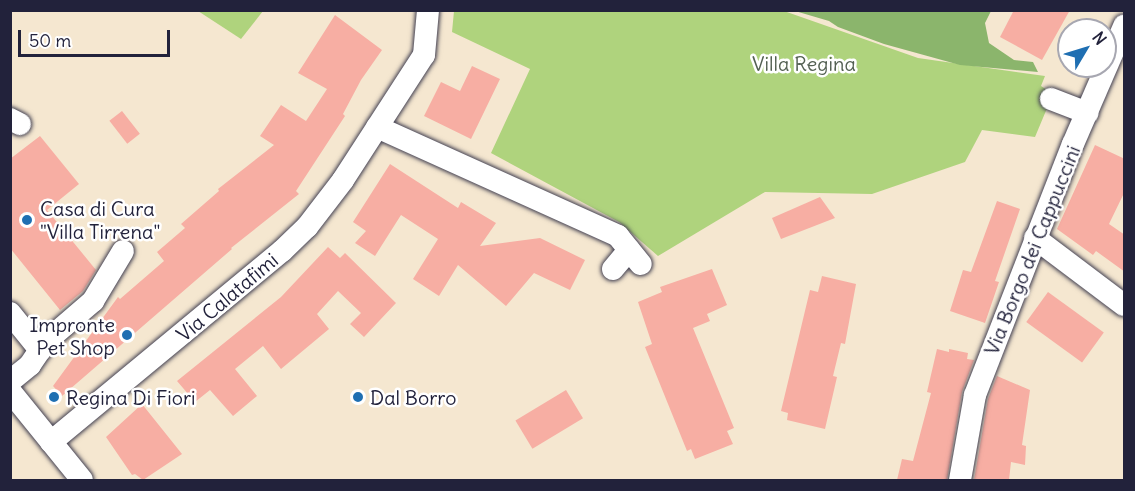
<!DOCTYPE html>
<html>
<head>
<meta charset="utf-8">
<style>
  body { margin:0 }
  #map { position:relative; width:1135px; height:491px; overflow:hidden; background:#f5e7d0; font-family:Delius,sans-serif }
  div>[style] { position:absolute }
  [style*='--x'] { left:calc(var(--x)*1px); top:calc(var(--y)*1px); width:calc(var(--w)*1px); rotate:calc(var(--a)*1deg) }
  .green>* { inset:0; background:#afd37d }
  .forest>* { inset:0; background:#8bb56c }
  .building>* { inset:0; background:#f7aea3; transform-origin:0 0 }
  .roads { filter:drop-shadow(0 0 2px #424051) drop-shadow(0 0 2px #424051) }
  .minor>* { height:22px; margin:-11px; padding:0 11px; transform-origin:11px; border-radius:11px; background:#fff }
  .dots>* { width:16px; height:16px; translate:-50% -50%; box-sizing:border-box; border:3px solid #fff; border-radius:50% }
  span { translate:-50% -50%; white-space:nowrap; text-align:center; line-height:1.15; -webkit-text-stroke:5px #fff; paint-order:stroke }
  .park-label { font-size:20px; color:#536052 }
  .poi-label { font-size:20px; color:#22223b }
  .left { translate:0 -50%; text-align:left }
  .right { translate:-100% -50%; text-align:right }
  .street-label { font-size:20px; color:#22223b }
  .frame { position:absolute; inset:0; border:12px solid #22223b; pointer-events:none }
  .north { position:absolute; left:1057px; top:18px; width:60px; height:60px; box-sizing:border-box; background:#fff; border:2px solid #a7a7b1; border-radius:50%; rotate:52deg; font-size:16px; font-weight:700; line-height:24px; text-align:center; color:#22223b }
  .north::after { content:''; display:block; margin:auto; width:21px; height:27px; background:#1f6fb2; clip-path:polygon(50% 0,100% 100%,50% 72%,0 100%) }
  .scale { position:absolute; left:18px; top:30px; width:152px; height:27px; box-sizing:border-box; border:3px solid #22223b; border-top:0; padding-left:8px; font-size:18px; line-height:21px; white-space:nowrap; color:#22223b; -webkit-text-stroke:4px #fff; paint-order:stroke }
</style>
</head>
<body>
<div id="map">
  <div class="green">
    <div style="clip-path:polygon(198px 11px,263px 11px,241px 39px)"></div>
    <div style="clip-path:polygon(454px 11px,784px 11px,918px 58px,1045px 76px,1041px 86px,1053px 94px,1035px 137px,982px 130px,965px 162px,872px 194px,765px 192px,658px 256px,619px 222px,491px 153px,530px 69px,452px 32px)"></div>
  </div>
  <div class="forest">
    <div style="clip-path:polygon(795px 11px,991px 11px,985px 23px,989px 43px,1014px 60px,1033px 62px,1038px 72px,960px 65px,884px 44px,838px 27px,829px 21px)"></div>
  </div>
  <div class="building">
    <div style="clip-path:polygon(1014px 10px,1070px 10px,1042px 60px,1000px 37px)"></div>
    <div style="clip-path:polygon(335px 15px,382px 50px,361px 80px,343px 114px,345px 116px,296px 191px,299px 194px,231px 248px,232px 249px,62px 396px,53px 386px,118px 297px,120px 299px,164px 261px,157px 252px,185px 228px,181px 224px,219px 191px,218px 189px,274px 145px,260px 136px,281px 105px,306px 121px,327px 89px,298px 73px)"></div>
    <div style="clip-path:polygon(472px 66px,500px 79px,471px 139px,424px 116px,441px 82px,460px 91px)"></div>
    <div style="left:122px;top:111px;width:29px;height:16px;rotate:52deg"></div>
    <div style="clip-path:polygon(40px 136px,79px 184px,47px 210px,96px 270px,83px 291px,60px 310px,10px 248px,10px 159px)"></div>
    <div style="clip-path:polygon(1095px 145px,1125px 159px,1125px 191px,1109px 224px,1125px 235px,1125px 272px,1096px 251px,1093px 255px,1057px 229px)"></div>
    <div style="clip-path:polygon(390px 164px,458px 208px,461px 202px,496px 223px,480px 246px,540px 238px,585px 260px,570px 290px,534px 273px,506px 306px,458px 265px,439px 296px,413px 279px,438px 239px,401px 215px,375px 256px,355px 243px,366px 231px,353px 222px)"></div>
    <div style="clip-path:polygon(820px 197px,835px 218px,781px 239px,772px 218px)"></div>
    <div style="clip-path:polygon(997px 201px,1020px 209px,995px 281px,999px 282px,985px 323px,950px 311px,963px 270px,971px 272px)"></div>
    <div style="clip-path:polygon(328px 247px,340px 258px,345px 253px,396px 303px,364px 337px,350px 324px,361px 313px,338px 291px,317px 314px,329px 329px,281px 369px,263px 346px,235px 369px,257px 396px,233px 416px,210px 390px,195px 402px,177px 381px,281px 297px)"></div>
    <div style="clip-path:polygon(712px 269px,727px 305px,707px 314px,710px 321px,693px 328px,734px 428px,727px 431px,733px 444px,695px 459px,691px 449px,687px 451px,645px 347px,652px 344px,638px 302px,662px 292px,660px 287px)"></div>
    <div style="clip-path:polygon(822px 276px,856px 284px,845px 344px,841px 343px,833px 376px,837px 377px,825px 429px,787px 420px,788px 413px,781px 411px,810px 290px,818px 292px)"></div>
    <div style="left:1048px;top:292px;width:69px;height:37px;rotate:36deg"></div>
    <div style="clip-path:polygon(937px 349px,949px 352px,949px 349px,968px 353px,967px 359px,974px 360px,962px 392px,947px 480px,897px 480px,902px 459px,913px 461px,931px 393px,927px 392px)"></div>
    <div style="clip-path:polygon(997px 376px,1030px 390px,1022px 445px,1026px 446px,1025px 465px,1011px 462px,1009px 480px,974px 480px,988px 399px)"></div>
    <div style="left:566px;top:390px;width:33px;height:59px;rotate:59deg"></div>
    <div style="clip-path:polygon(142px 404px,182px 454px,143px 480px,135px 474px,132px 475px,106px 437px)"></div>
  </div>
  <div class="roads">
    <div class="minor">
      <div style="--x:1051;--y:99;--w:39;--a:21"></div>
      <div style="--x:10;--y:119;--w:11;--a:27"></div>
      <div style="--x:377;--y:127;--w:265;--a:24.3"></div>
      <div style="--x:618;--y:236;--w:36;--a:51"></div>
      <div style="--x:1035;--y:238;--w:111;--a:37"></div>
      <div style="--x:613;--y:269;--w:25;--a:-50"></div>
      <div style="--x:10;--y:313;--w:48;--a:51"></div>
      <div style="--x:40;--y:350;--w:18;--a:124"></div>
      <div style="--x:30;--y:365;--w:26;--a:141"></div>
      <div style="--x:40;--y:350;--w:16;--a:-50"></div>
      <div style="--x:50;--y:338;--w:57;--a:-40.7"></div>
      <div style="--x:93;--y:301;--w:58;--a:-59"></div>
      <div style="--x:10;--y:391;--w:114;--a:51"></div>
      <div style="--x:51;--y:442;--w:300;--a:-39.6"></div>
      <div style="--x:282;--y:251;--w:35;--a:-44"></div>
      <div style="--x:307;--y:227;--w:59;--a:-52.5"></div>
      <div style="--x:343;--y:180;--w:149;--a:-57.1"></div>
      <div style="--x:424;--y:55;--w:45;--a:-84.9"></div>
      <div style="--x:960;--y:480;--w:86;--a:-80"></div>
      <div style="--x:975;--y:395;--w:269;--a:-68.7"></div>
      <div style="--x:1073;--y:144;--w:129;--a:-66.6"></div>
    </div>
  </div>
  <div class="dots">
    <div style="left:27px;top:220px;background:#1f6fb2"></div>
    <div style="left:127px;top:335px;background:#1f6fb2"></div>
    <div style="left:54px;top:397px;background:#1f6fb2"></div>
    <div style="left:358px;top:397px;background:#1f6fb2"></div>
  </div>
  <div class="park-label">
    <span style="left:804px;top:63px">Villa Regina</span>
  </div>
  <div class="poi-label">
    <span class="left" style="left:40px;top:220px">Casa di Cura<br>"Villa Tirrena"</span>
    <span class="right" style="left:115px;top:336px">Impronte<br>Pet Shop</span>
    <span class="left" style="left:66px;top:397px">Regina Di Fiori</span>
    <span class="left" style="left:370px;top:397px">Dal Borro</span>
  </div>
  <div class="street-label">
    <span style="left:1032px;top:250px;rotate:-68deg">Via Borgo dei Cappuccini</span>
    <span style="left:227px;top:297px;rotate:-40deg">Via Calatafimi</span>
  </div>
  <div class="frame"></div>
  <div class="north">N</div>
  <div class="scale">50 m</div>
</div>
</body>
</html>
